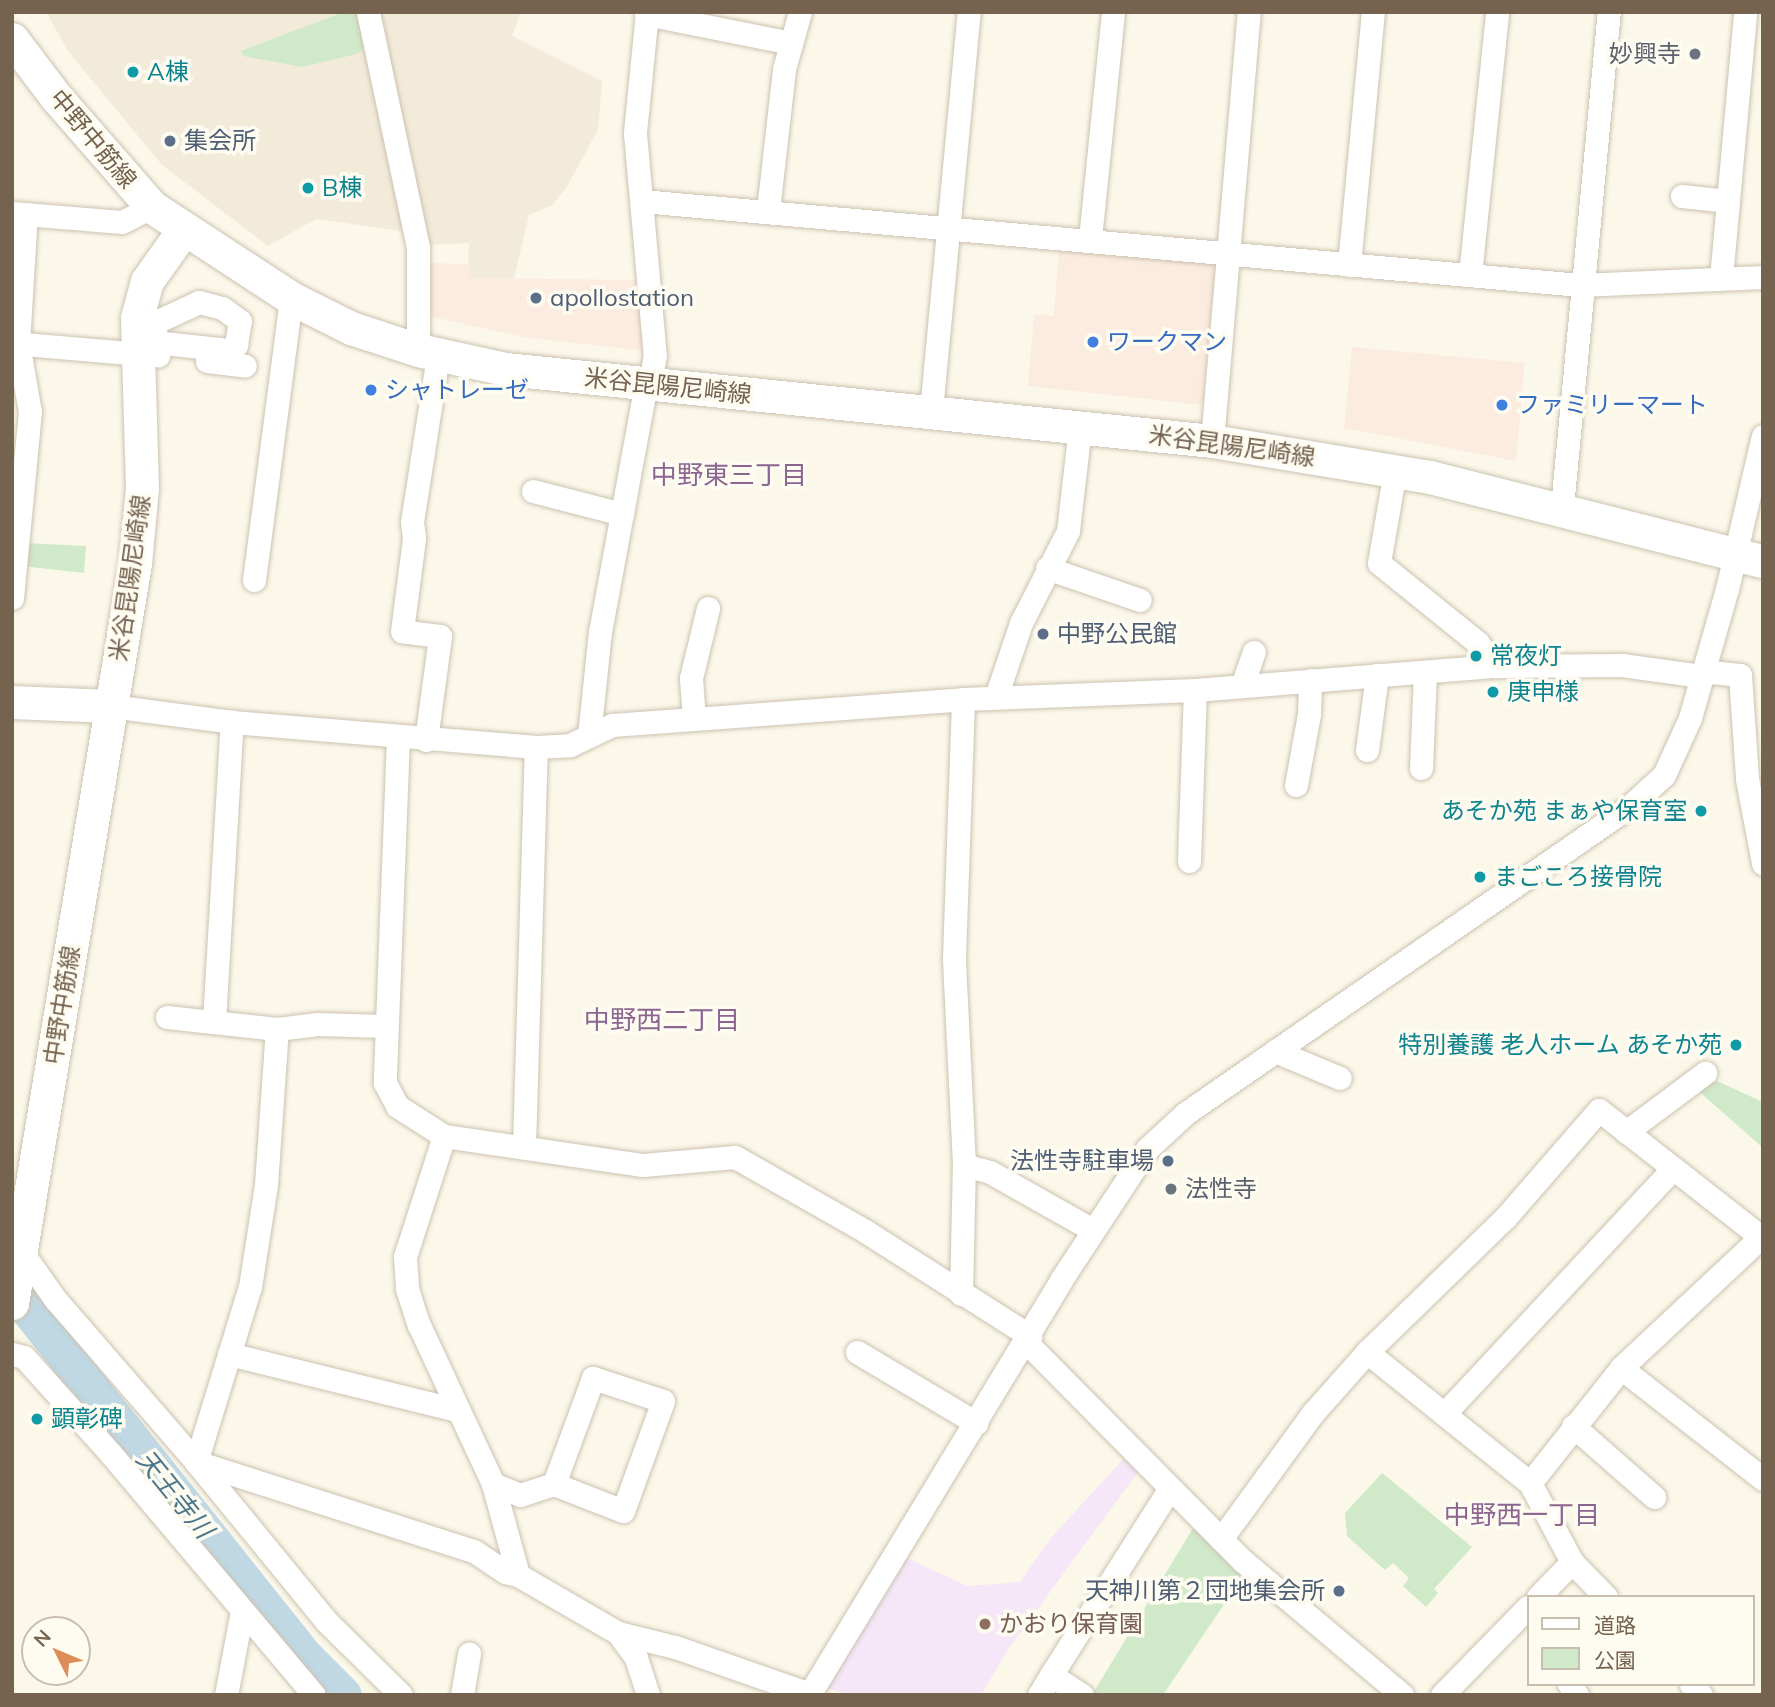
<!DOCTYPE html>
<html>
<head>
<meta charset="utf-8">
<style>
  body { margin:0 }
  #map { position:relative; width:1775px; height:1707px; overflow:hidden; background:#fbf8ea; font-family:Mulish,"Noto Sans JP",sans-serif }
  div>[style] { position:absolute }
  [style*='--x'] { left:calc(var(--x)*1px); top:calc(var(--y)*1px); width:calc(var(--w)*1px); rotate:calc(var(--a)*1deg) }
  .residential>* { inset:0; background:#f3ebd9 }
  .commercial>* { inset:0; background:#fbecdf }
  .education>* { inset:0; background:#f5e7f8 }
  .green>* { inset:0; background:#d0e9c9 }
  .river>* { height:37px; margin:-18.5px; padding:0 18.5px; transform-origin:18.5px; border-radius:18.5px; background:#bfd8e4 }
  .roads { filter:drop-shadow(0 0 2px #cdc2b1) drop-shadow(0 0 2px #cdc2b1) }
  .street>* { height:23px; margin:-11.5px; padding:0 11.5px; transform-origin:11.5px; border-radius:11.5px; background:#fff }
  .secondary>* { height:33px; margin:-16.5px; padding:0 16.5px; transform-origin:16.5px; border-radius:16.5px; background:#fff }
  .dots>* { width:19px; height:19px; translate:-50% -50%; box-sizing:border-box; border:4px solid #fefbf1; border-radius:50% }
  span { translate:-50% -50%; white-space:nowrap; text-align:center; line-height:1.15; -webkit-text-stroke:7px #fefbf1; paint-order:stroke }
  .worship-label { font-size:24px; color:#5b616d }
  .right { translate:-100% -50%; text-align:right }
  .left { translate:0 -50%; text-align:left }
  .culture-label { font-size:24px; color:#0d838f }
  .street-label { font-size:24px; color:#75634f }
  .service-label { font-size:24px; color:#4e5e75 }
  .shop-label { font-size:24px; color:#366cbe }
  .education-label { font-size:24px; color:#785e54 }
  .neighbourhood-label { font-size:26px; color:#8b6691 }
  .water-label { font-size:26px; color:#4c788e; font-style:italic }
  .frame { position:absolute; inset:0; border:14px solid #75634f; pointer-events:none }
  .legend { position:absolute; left:1527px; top:1595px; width:228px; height:91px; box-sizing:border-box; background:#fefbf1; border:2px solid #c7beb0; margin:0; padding:9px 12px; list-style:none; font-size:21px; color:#75634f }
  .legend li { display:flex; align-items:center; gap:14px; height:35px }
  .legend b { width:35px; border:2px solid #c7beb0 }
  .north { position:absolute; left:21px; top:1616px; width:70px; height:70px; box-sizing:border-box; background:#fefbf1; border:2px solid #c7beb0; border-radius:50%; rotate:313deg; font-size:19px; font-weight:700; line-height:28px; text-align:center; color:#75634f }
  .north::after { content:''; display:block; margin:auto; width:24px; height:32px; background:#dd8e58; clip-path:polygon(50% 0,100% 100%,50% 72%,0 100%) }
</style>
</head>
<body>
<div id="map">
  <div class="residential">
    <div style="clip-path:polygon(46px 12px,359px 12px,407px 232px,316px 219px,268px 246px,162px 165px,68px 51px)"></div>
    <div style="clip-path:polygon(376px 12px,521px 12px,512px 36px,602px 81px,598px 130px,566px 188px,552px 205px,529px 215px,514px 278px,468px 278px,469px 243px,426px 245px)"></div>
  </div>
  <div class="commercial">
    <div style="clip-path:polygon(1059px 247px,1209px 261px,1215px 268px,1202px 405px,1028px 386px,1034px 314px,1054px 316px)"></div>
    <div style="clip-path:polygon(428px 263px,468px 264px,468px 278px,642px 280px,648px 351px,528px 338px,428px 316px)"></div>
    <div style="clip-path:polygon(1352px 347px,1525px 363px,1516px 461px,1344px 428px)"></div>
  </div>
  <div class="education">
    <div style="clip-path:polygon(1127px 1455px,1140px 1469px,1009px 1648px,981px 1695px,848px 1695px,825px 1687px,905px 1557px,967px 1586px,1020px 1582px,1050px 1539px)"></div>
  </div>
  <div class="green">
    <div style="clip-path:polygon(344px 12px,359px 12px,366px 45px,357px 54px,302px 67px,243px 56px,241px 51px)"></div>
    <div style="clip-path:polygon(24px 543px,86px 546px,84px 573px,22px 566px)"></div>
    <div style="clip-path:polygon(1708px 1077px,1763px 1102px,1763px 1148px,1695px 1088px)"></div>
    <div style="clip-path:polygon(1382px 1473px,1472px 1547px,1434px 1589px,1438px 1593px,1426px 1607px,1403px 1586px,1409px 1578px,1393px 1563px,1385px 1570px,1347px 1536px,1345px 1513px)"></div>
    <div style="clip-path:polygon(1193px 1528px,1245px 1573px,1163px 1695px,1092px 1695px)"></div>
  </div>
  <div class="river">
    <div style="--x:12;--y:1289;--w:472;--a:51.5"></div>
    <div style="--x:306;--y:1658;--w:52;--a:45"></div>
  </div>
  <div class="roads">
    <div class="street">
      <div style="--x:368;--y:12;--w:240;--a:78"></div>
      <div style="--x:418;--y:247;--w:103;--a:90"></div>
      <div style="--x:647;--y:12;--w:122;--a:95.7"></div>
      <div style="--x:635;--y:133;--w:223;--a:84.9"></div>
      <div style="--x:655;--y:355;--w:31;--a:101"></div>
      <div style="--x:646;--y:14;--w:148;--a:11.3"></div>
      <div style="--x:1682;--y:196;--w:46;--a:6.2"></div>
      <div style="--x:642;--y:201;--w:942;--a:5.12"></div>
      <div style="--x:1580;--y:285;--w:183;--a:-2.5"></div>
      <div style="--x:768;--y:210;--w:142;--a:-83.5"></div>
      <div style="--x:784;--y:69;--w:59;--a:-74.3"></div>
      <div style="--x:12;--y:213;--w:110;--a:4.7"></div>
      <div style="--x:122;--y:222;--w:34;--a:-27"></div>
      <div style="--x:1090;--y:239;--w:228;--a:-84.2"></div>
      <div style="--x:1349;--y:265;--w:254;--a:-84.6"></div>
      <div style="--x:1470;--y:275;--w:264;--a:-84.1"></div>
      <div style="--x:1721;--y:278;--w:267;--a:-84.8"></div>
      <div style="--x:154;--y:342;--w:75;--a:6.1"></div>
      <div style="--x:229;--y:350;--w:9;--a:-36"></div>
      <div style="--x:236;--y:345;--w:24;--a:-81"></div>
      <div style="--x:240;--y:321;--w:22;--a:-144"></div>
      <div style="--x:222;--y:308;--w:24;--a:-165"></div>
      <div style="--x:199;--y:302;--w:47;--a:155.1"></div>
      <div style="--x:156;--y:322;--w:20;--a:96"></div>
      <div style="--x:154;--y:342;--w:14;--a:73"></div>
      <div style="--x:12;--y:343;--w:141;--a:4.9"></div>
      <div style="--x:207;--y:361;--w:38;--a:7"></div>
      <div style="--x:931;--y:411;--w:401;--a:-84.6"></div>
      <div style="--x:1212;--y:441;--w:431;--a:-85.1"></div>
      <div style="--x:1395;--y:471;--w:93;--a:99.9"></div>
      <div style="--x:1379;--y:563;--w:127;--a:38.9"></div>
      <div style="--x:1478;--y:643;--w:29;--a:54"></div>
      <div style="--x:533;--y:491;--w:92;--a:14.5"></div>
      <div style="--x:1562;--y:507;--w:497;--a:-84.6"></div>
      <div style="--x:1047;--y:568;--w:98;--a:19"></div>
      <div style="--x:254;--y:580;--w:284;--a:-82.5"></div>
      <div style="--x:12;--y:598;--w:187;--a:-84.5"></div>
      <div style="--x:30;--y:412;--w:70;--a:-99.9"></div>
      <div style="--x:18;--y:343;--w:129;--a:-86.5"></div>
      <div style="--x:1242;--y:686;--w:36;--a:-71"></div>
      <div style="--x:1000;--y:697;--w:9;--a:-96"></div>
      <div style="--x:999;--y:688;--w:69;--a:-71.3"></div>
      <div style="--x:1021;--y:623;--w:103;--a:-62.9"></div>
      <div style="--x:1068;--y:531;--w:105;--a:-83.4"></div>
      <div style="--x:111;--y:706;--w:122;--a:7.5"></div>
      <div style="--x:232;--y:722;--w:305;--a:4.7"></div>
      <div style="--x:536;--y:747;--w:34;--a:-3"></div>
      <div style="--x:570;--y:745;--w:47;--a:-25.5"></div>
      <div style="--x:612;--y:725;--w:352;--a:-4.2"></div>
      <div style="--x:963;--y:699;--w:232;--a:-2.2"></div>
      <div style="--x:1195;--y:690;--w:301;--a:-4.6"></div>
      <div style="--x:1495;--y:666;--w:127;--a:-0.5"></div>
      <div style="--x:1622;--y:665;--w:80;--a:7.9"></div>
      <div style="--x:1701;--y:676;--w:11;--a:-22"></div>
      <div style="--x:1711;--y:672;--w:29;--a:6"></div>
      <div style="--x:1740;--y:675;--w:104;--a:86.1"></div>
      <div style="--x:1747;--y:779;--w:86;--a:79.2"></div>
      <div style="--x:694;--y:719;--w:41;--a:-94.2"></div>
      <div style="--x:691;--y:678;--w:72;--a:-76.3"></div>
      <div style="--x:589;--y:736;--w:105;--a:-84"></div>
      <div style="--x:600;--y:632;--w:252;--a:-79.5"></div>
      <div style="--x:398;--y:737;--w:346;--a:92.2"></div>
      <div style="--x:385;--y:1083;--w:26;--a:62"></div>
      <div style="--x:397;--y:1106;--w:56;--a:32.6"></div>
      <div style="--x:444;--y:1136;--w:201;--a:8.3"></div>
      <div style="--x:643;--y:1165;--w:92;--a:-5"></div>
      <div style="--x:735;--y:1157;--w:150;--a:29.6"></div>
      <div style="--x:865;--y:1231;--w:196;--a:32.5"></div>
      <div style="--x:426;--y:740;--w:105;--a:-82.3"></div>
      <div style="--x:440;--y:636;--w:38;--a:-173"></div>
      <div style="--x:402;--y:631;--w:94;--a:-82.6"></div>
      <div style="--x:414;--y:538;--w:16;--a:-97"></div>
      <div style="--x:412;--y:522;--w:168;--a:-81.1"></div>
      <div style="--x:1367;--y:750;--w:76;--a:-82.4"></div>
      <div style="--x:1421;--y:768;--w:95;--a:-87.6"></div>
      <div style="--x:1296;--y:785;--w:72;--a:-79.6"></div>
      <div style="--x:1309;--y:714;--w:34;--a:-88"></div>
      <div style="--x:1189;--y:861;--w:171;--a:-88"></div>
      <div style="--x:167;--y:1017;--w:111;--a:6.2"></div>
      <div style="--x:277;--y:1029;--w:39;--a:-7"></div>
      <div style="--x:316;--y:1024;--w:69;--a:1.7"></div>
      <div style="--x:214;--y:1021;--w:300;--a:-86.6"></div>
      <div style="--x:1275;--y:1051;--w:70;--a:22.6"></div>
      <div style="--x:1626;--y:1132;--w:99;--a:-36.8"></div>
      <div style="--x:444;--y:1136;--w:127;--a:107.9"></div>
      <div style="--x:405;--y:1257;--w:32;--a:86"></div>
      <div style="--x:407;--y:1289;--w:38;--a:72"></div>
      <div style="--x:419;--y:1325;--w:175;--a:65"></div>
      <div style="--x:493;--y:1484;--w:94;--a:74.6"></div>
      <div style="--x:518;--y:1575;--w:116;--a:30.1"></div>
      <div style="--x:618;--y:1633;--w:31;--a:54"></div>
      <div style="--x:636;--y:1658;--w:39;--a:72"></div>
      <div style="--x:524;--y:1147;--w:400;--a:-88.3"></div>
      <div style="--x:964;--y:1165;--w:27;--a:15"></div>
      <div style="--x:990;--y:1172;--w:118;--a:29.4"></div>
      <div style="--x:17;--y:1245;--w:66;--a:54.9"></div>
      <div style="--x:55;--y:1299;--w:216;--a:49.1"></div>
      <div style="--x:196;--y:1462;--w:183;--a:-72.9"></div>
      <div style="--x:250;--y:1287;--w:103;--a:-81.1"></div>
      <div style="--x:266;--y:1185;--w:156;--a:-86"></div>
      <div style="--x:961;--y:1294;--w:129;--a:-88.7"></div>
      <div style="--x:964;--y:1165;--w:207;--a:-92.8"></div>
      <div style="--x:954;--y:958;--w:259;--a:-88"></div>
      <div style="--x:1026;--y:1342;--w:308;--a:45.3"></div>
      <div style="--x:1243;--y:1561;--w:208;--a:40.1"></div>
      <div style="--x:857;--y:1352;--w:139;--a:30.8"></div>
      <div style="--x:1367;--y:1352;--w:209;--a:38.8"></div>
      <div style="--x:1530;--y:1483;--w:89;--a:62"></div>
      <div style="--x:1572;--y:1562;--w:49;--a:45.8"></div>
      <div style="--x:12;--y:1354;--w:12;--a:14"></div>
      <div style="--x:24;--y:1357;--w:130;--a:48.1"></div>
      <div style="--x:111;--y:1454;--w:315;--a:49.9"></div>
      <div style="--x:229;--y:1354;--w:235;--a:13.8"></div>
      <div style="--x:1621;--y:1368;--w:180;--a:38"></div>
      <div style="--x:1444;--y:1414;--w:336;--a:-47"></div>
      <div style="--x:1573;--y:1426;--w:108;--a:41.2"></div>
      <div style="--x:196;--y:1462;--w:292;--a:17.8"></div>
      <div style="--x:474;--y:1551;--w:37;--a:34"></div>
      <div style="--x:505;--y:1572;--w:13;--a:13"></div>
      <div style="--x:196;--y:1462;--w:205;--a:50.7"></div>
      <div style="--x:326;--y:1621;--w:105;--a:44.6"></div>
      <div style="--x:1530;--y:1483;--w:147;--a:-51.6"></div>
      <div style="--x:1621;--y:1368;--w:195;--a:-43.1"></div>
      <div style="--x:493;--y:1484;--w:29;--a:22"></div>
      <div style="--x:520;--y:1495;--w:36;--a:-18"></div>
      <div style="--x:554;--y:1484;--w:74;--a:21.4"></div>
      <div style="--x:623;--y:1511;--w:117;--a:-70"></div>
      <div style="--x:663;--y:1401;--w:74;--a:-161.8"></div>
      <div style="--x:593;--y:1378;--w:113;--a:110.2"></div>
      <div style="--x:1221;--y:1539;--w:155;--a:-53.9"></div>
      <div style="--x:1312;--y:1414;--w:83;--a:-48.4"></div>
      <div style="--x:1367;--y:1352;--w:192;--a:-44.2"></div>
      <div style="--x:1505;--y:1218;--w:143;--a:-49"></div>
      <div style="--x:1599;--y:1110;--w:206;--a:38.1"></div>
      <div style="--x:1538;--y:1597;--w:49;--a:-45.8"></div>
      <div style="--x:618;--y:1633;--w:59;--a:13.8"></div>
      <div style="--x:675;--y:1647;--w:143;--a:19.2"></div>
      <div style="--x:1051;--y:1675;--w:219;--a:-57.5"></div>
      <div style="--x:1569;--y:1684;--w:14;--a:54"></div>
      <div style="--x:1691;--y:1684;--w:15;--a:48"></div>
      <div style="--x:226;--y:1695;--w:86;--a:-79.2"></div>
      <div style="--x:462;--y:1695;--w:42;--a:-80.3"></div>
      <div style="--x:809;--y:1695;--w:486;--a:-58.7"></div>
      <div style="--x:1061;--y:1280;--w:157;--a:-56.7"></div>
      <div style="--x:1147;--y:1149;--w:53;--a:-42.7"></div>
      <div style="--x:1186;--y:1113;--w:540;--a:-34.66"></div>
      <div style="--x:1630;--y:806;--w:46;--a:-42.4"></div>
      <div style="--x:1664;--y:775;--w:63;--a:-65.5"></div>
      <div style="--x:1690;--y:718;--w:134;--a:-74"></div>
      <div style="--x:1727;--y:589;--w:157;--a:-76.8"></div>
      <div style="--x:1039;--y:1695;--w:23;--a:-59"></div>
      <div style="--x:1051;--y:1675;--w:37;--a:33"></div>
      <div style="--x:1442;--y:1695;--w:123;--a:-45.7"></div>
    </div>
    <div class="secondary">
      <div style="--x:12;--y:39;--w:73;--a:52.8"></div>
      <div style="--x:56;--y:97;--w:146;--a:48.9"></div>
      <div style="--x:152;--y:207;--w:166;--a:33.2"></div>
      <div style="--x:291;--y:298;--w:67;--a:26.6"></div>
      <div style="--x:351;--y:328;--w:71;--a:18.2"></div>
      <div style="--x:418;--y:350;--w:90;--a:12.2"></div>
      <div style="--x:506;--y:369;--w:710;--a:5.82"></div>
      <div style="--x:1212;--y:441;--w:221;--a:9.4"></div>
      <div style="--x:1430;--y:477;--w:343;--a:14.2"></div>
      <div style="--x:12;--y:702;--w:99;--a:2.3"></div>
      <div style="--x:12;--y:1303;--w:750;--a:-80.56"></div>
      <div style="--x:135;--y:563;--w:75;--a:-84.7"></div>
      <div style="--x:142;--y:488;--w:170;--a:-91.7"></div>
      <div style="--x:137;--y:318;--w:38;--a:-75"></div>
      <div style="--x:147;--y:281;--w:64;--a:-54.6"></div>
    </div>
  </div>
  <div class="dots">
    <div style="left:1695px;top:54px;background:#6b7280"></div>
    <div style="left:133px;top:72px;background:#0f9aa8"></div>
    <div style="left:170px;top:141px;background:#5c6f8a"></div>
    <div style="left:308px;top:188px;background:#0f9aa8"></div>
    <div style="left:536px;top:298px;background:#5c6f8a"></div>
    <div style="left:1093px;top:342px;background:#3f7fe0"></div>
    <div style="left:371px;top:390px;background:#3f7fe0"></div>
    <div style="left:1502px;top:405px;background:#3f7fe0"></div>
    <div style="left:1043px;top:634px;background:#5c6f8a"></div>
    <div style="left:1476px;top:656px;background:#0f9aa8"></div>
    <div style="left:1493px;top:692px;background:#0f9aa8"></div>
    <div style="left:1701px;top:811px;background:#0f9aa8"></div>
    <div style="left:1480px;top:877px;background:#0f9aa8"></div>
    <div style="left:1736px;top:1045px;background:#0f9aa8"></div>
    <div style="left:1168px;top:1161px;background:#5c6f8a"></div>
    <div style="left:1171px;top:1189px;background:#6b7280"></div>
    <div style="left:37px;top:1419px;background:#0f9aa8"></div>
    <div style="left:1339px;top:1591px;background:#5c6f8a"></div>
    <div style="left:985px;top:1624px;background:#8d6e63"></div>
  </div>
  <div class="worship-label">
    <span class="right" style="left:1681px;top:54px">妙興寺</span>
    <span class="left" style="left:1185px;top:1189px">法性寺</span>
  </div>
  <div class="culture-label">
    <span class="left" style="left:147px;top:72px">A棟</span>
    <span class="left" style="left:322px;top:188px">B棟</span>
    <span class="left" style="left:1490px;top:656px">常夜灯</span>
    <span class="left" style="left:1507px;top:692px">庚申様</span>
    <span class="right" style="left:1687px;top:811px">あそか苑 まぁや保育室</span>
    <span class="left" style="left:1494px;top:877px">まごころ接骨院</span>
    <span class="right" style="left:1722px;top:1045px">特別養護 老人ホーム あそか苑</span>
    <span class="left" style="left:51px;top:1419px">顕彰碑</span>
  </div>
  <div class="street-label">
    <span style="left:93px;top:139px;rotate:50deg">中野中筋線</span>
    <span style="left:668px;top:386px;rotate:6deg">米谷昆陽尼崎線</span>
    <span style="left:1232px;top:446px;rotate:8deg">米谷昆陽尼崎線</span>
    <span style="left:130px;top:578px;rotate:-82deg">米谷昆陽尼崎線</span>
    <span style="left:62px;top:1005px;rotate:-81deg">中野中筋線</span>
  </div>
  <div class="service-label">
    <span class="left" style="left:184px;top:141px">集会所</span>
    <span class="left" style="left:550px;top:298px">apollostation</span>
    <span class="left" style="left:1057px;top:634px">中野公民館</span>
    <span class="right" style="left:1154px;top:1161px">法性寺駐車場</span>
    <span class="right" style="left:1325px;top:1591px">天神川第２団地集会所</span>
  </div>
  <div class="shop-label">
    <span class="left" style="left:1107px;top:342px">ワークマン</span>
    <span class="left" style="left:385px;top:390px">シャトレーゼ</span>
    <span class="left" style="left:1516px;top:405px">ファミリーマート</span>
  </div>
  <div class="education-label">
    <span class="left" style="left:999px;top:1624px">かおり保育園</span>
  </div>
  <div class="neighbourhood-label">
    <span style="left:729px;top:475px">中野東三丁目</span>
    <span style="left:662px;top:1020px">中野西二丁目</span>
    <span style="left:1522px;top:1515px">中野西一丁目</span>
  </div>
  <div class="water-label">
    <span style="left:175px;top:1494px;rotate:51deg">天王寺川</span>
  </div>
  <div class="frame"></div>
  <ul class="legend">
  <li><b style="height:9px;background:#fff"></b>道路</li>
  <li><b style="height:19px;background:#d0e9c9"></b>公園</li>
  </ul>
  <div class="north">N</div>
</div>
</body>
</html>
